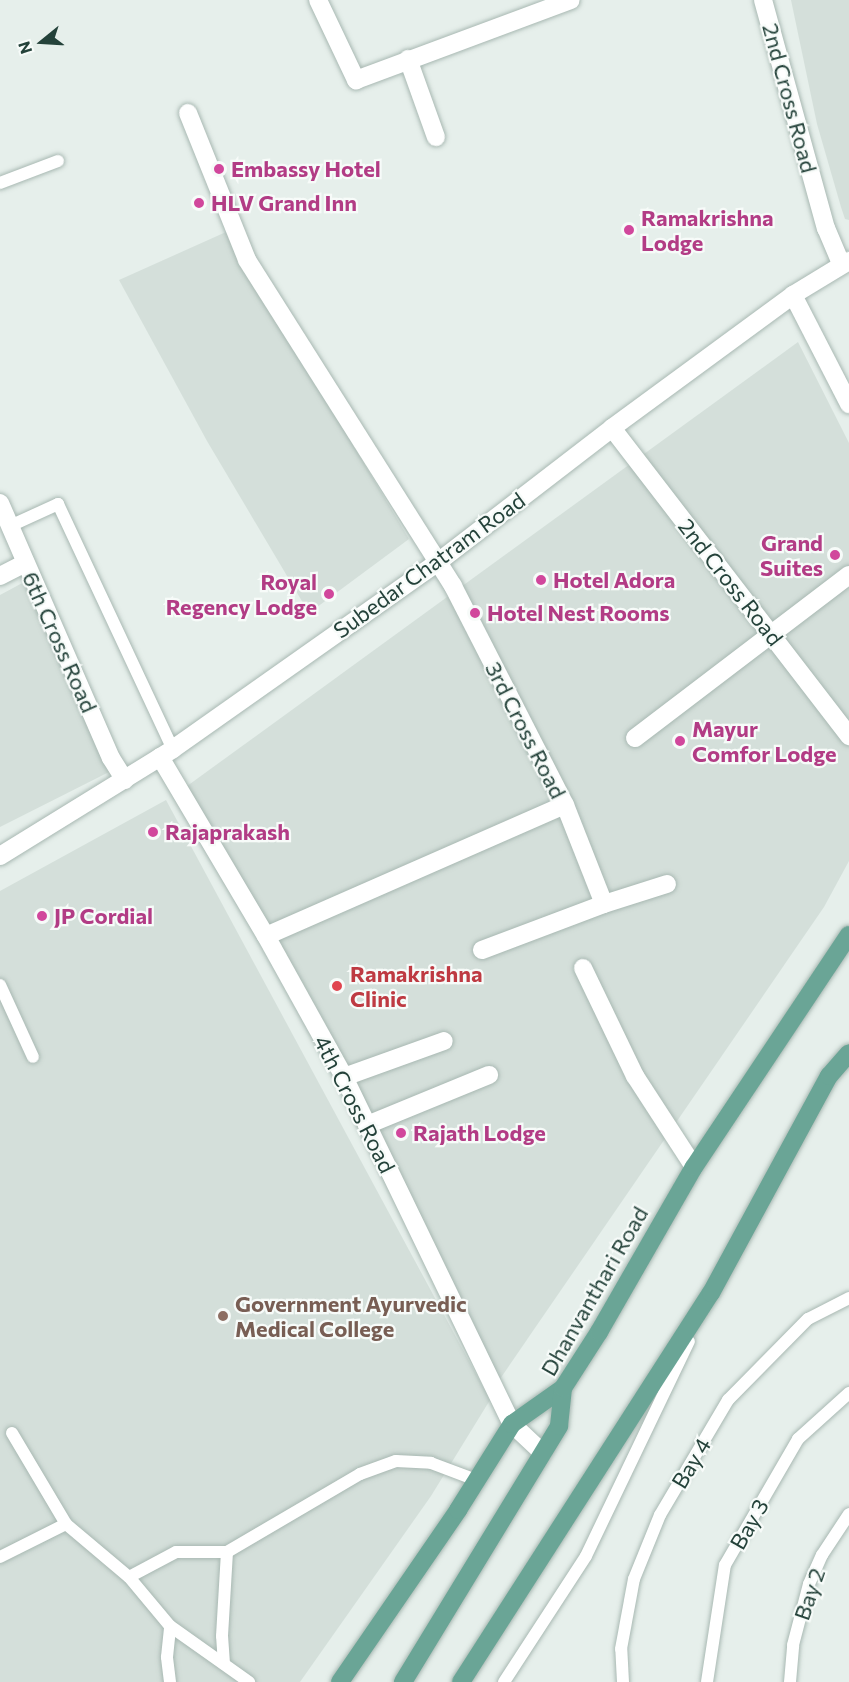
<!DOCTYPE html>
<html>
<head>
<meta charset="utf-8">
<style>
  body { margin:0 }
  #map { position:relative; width:849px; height:1682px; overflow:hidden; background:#e6efeb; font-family:Commissioner,sans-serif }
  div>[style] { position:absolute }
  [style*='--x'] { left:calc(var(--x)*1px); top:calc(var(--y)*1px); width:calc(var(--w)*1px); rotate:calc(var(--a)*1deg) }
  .built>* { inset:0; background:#d4dfda }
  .roads { filter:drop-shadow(0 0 2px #a8b8b2) drop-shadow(0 0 2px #a8b8b2) }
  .lane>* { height:12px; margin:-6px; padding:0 6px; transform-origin:6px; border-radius:6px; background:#fff }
  .street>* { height:18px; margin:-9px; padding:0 9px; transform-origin:9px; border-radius:9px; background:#fff }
  .secondary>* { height:18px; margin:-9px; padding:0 9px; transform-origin:9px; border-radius:9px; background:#fff }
  .primary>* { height:18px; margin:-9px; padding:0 9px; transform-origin:9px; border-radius:9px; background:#6aa596 }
  .dots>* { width:16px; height:16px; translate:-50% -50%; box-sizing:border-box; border:3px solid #f7fbf9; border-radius:50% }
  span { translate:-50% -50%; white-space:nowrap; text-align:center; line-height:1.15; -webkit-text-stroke:4.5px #f7fbf9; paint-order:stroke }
  .street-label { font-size:22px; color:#24423a }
  .hotel-label { font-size:22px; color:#b23c85; font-weight:700 }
  .left { translate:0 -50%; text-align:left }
  .right { translate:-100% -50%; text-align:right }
  .health-label { font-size:22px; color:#be3a42; font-weight:700 }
  .education-label { font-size:22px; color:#785e54; font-weight:700 }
  .north { position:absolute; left:12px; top:12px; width:60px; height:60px; -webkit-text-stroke:4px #f7fbf9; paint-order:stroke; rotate:252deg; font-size:16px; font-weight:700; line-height:24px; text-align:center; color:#24423a }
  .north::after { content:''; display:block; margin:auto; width:21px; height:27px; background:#24423a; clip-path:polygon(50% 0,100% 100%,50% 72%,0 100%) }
</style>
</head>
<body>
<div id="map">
  <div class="built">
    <div style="clip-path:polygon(791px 0,849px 0,849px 220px,845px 219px,841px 207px,817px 124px)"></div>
    <div style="clip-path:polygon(226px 232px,409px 539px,309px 613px,207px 441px,119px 280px)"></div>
    <div style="clip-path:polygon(798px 342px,849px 443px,849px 861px,824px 907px,500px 1379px,183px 789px)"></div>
    <div style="clip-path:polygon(26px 581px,111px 771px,0 827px,0 595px)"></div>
    <div style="clip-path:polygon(166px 800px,490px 1400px,431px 1496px,300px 1682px,0 1682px,0 891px)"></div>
  </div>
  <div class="roads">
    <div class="lane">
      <div style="--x:0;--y:183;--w:62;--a:-20.8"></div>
      <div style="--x:10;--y:526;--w:53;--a:-24.6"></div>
      <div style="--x:58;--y:504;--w:271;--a:64.9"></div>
      <div style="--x:0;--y:985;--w:79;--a:65.4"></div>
      <div style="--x:12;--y:1433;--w:106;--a:59.3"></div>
      <div style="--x:66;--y:1524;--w:82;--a:40.1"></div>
      <div style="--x:129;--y:1577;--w:64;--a:50.1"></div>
      <div style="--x:170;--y:1626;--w:97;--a:35.3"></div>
      <div style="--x:0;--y:1557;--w:74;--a:-26.6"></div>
      <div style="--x:129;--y:1577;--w:53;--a:-28"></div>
      <div style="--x:176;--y:1552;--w:51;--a:0"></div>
      <div style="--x:227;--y:1552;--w:154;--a:-30.4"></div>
      <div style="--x:360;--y:1474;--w:38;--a:-20"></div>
      <div style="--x:396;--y:1461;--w:35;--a:3"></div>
      <div style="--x:431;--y:1463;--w:48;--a:20.7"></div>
      <div style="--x:224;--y:1664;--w:28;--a:-94"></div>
      <div style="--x:222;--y:1636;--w:84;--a:-86.6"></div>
      <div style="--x:170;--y:1682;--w:25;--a:-97"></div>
      <div style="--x:167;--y:1657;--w:31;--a:-84"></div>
      <div style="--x:504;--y:1682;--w:150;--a:-56.9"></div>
      <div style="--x:586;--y:1556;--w:238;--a:-64.4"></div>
      <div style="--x:623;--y:1682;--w:33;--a:-93"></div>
      <div style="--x:621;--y:1649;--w:71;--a:-79.5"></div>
      <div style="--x:634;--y:1579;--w:69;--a:-67.9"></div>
      <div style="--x:660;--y:1515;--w:134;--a:-59.4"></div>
      <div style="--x:728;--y:1400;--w:114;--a:-45.4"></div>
      <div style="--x:808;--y:1319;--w:46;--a:-27.1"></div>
      <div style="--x:707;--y:1682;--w:118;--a:-81.3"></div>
      <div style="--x:725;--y:1565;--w:146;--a:-59.9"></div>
      <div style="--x:798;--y:1439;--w:69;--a:-42"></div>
      <div style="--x:790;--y:1682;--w:37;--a:-85"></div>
      <div style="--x:793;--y:1645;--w:63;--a:-75.3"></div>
      <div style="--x:809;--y:1584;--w:32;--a:-66"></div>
      <div style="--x:822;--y:1555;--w:49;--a:-56.6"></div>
    </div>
    <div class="street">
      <div style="--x:318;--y:0;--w:89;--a:64.6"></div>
      <div style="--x:356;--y:80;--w:229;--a:-20.4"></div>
      <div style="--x:408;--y:59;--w:83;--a:70.3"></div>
      <div style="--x:188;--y:113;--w:158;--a:68.1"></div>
      <div style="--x:247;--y:260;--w:386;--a:57.7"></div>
      <div style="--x:453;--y:586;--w:246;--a:62.9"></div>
      <div style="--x:565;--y:805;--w:106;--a:68.5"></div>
      <div style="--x:793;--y:295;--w:123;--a:62.8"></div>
      <div style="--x:612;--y:428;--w:389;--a:52.4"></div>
      <div style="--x:0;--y:576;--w:28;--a:-27"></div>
      <div style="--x:635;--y:738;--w:269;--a:-37.3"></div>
      <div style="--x:160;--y:757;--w:208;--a:59.4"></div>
      <div style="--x:266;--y:936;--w:161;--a:61"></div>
      <div style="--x:344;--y:1077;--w:386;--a:64.2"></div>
      <div style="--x:512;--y:1424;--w:42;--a:43.1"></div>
      <div style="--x:266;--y:936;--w:326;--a:-23.7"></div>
      <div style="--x:482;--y:950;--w:130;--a:-20.7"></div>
      <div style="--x:604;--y:904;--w:66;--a:-17.6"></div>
      <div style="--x:583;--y:968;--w:120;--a:64.3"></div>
      <div style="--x:635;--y:1076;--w:108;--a:57"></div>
      <div style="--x:344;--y:1077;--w:106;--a:-19.8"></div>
      <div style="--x:367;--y:1125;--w:132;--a:-22.3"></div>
    </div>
    <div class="secondary">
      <div style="--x:763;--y:0;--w:237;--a:74.6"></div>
      <div style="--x:826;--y:228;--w:39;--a:67"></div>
      <div style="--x:0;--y:503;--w:278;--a:66.5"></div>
      <div style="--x:111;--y:758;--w:26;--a:58"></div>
      <div style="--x:0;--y:856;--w:203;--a:-31.7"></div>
      <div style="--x:173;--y:749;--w:323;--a:-35.2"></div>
      <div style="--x:437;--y:563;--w:221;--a:-37.6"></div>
      <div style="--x:612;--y:428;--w:225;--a:-36.3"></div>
      <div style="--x:793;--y:295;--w:66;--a:-31.3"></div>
    </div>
    <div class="primary">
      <div style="--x:340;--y:1682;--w:209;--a:-55.5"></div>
      <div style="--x:458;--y:1510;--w:102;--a:-57.9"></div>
      <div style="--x:512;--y:1424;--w:62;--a:-35.2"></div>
      <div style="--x:403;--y:1682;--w:300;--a:-58.6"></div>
      <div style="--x:559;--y:1426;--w:38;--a:-84"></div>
      <div style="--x:563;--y:1388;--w:67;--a:-57.3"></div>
      <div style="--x:599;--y:1332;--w:190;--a:-60.1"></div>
      <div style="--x:694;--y:1167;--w:279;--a:-56.3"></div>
      <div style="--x:461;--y:1682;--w:462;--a:-57.3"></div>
      <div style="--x:711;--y:1293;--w:247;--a:-61.5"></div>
      <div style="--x:829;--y:1076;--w:30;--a:-49"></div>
    </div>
  </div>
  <div class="dots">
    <div style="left:219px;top:169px;background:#d1479c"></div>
    <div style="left:199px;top:203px;background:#d1479c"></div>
    <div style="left:629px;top:230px;background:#d1479c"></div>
    <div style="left:835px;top:555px;background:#d1479c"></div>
    <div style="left:541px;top:580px;background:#d1479c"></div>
    <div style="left:329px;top:594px;background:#d1479c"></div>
    <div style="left:475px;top:613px;background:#d1479c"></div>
    <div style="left:680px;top:741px;background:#d1479c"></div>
    <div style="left:153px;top:832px;background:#d1479c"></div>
    <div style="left:42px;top:916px;background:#d1479c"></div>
    <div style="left:337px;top:986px;background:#e0444e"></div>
    <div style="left:401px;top:1133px;background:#d1479c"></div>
    <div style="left:223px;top:1316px;background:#8d6e63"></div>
  </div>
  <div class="street-label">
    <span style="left:790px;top:98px;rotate:75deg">2nd Cross Road</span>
    <span style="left:429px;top:565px;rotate:-36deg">Subedar Chatram Road</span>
    <span style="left:731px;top:582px;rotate:52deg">2nd Cross Road</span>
    <span style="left:60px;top:642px;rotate:66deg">6th Cross Road</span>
    <span style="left:526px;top:730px;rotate:63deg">3rd Cross Road</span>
    <span style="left:355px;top:1104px;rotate:63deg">4th Cross Road</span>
    <span style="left:594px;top:1291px;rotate:-60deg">Dhanvanthari Road</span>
    <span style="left:691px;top:1463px;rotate:-59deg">Bay 4</span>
    <span style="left:749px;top:1524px;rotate:-60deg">Bay 3</span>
    <span style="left:809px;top:1594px;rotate:-71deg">Bay 2</span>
  </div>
  <div class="hotel-label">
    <span class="left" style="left:231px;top:169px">Embassy Hotel</span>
    <span class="left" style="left:211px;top:203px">HLV Grand Inn</span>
    <span class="left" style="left:641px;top:230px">Ramakrishna<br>Lodge</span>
    <span class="right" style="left:823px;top:555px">Grand<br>Suites</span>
    <span class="left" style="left:553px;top:580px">Hotel Adora</span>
    <span class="right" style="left:317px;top:594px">Royal<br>Regency Lodge</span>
    <span class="left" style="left:487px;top:613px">Hotel Nest Rooms</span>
    <span class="left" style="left:692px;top:741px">Mayur<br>Comfor Lodge</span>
    <span class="left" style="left:165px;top:832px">Rajaprakash</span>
    <span class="left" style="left:54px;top:916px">JP Cordial</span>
    <span class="left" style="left:413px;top:1133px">Rajath Lodge</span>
  </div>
  <div class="health-label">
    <span class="left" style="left:350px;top:986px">Ramakrishna<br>Clinic</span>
  </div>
  <div class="education-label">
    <span class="left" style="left:235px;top:1316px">Government Ayurvedic<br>Medical College</span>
  </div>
  <div class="north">N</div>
</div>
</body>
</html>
